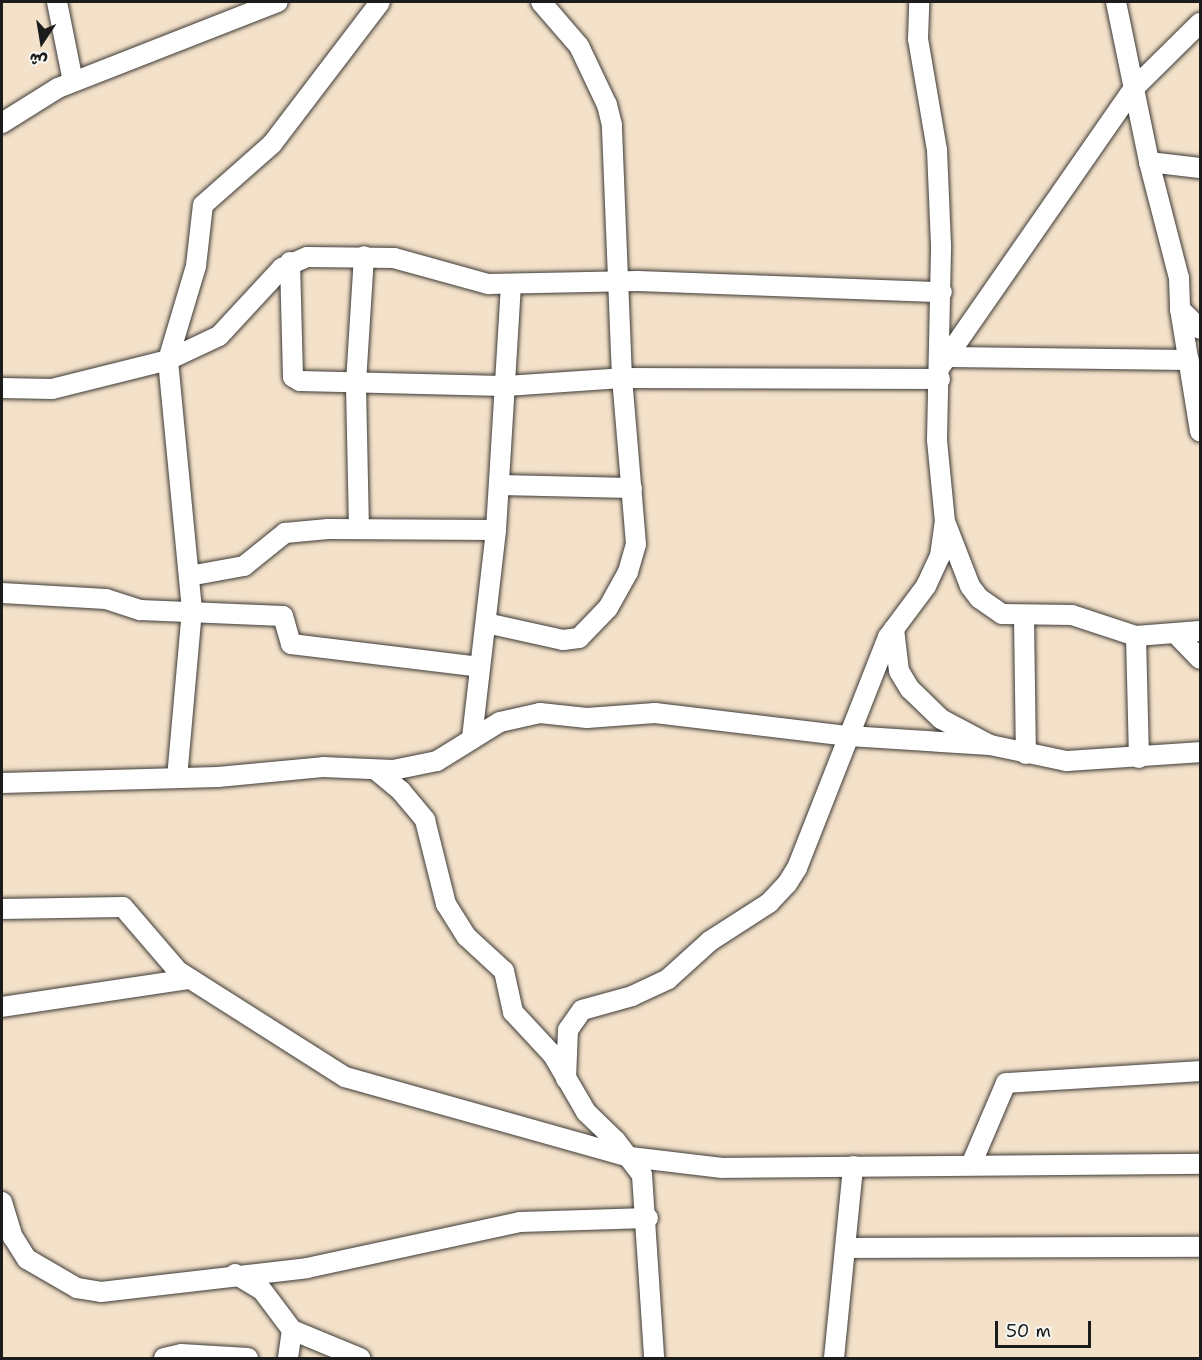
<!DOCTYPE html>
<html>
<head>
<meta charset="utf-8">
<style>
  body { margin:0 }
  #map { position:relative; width:1202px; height:1360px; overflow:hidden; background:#f4e1c9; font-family:"Shantell Sans","Playpen Sans Arabic",sans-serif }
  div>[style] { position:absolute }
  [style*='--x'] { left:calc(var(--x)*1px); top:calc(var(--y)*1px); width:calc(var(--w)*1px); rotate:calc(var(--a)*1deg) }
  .roads { filter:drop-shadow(0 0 2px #3c3a36) drop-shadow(0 0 2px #3c3a36) }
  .minor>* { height:20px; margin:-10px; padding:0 10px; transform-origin:10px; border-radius:10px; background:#fff }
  span { translate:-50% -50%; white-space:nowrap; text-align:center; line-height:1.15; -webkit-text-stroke:4.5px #f6f6f2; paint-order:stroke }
  .frame { position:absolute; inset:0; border:3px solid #1c1c1c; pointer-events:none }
  .north { position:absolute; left:12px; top:12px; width:60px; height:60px; -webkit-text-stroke:4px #f6f6f2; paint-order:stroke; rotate:192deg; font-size:16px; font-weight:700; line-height:24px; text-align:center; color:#1c1c1c }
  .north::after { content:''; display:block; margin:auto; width:21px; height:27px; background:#1c1c1c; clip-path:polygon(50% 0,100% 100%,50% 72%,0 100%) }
  .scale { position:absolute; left:995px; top:1321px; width:96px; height:27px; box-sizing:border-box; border:3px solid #1c1c1c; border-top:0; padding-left:8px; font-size:18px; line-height:21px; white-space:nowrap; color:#1c1c1c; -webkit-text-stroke:4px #f6f6f2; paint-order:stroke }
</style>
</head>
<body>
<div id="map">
  <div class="roads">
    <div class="minor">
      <div style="--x:57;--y:2;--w:81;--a:78.6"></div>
      <div style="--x:1116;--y:2;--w:163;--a:78.3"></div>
      <div style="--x:1149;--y:162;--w:120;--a:75.5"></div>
      <div style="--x:1179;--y:278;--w:31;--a:88"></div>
      <div style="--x:1180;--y:309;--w:124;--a:80.7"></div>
      <div style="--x:2;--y:123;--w:66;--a:-32"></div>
      <div style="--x:58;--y:88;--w:236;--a:-21.4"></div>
      <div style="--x:1149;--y:162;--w:51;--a:6.7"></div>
      <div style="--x:290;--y:262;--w:115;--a:88.5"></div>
      <div style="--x:293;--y:377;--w:8;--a:30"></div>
      <div style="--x:300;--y:381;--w:206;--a:1.4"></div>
      <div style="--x:506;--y:386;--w:116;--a:-3.9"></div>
      <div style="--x:622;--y:378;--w:318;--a:0.2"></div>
      <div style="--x:1180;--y:309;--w:28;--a:45"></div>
      <div style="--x:949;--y:357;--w:240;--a:0.7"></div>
      <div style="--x:940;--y:367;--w:340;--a:-55.2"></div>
      <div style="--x:1134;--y:88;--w:93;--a:-44.6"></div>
      <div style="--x:2;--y:388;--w:50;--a:1.1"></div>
      <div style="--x:52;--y:389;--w:120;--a:-14"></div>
      <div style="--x:168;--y:360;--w:56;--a:-25.2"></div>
      <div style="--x:219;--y:336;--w:93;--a:-47.2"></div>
      <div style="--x:282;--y:268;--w:27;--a:-24"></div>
      <div style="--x:307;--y:257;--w:87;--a:0.7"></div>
      <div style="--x:394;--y:258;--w:98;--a:15.5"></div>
      <div style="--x:488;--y:284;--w:150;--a:-1.1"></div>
      <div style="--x:638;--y:281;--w:304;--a:2.1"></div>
      <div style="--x:499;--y:485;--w:133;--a:1.3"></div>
      <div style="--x:946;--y:524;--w:66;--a:68.8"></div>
      <div style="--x:970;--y:586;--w:15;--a:53"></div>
      <div style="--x:979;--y:598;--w:28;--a:35"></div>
      <div style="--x:1002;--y:614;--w:70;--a:0.8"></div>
      <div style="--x:1072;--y:615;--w:67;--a:18.2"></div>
      <div style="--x:1136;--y:636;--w:64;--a:-4.5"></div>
      <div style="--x:359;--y:529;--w:146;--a:-91.2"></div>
      <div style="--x:356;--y:383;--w:127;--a:-86.4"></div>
      <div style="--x:189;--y:576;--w:56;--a:-10.3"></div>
      <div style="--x:244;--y:566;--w:53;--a:-38.8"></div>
      <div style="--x:285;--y:533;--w:43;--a:-5.3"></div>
      <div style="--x:328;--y:529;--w:168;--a:0.3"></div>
      <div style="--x:2;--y:593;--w:104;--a:3.3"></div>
      <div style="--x:106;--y:599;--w:36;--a:18"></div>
      <div style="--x:140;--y:610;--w:143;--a:2.4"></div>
      <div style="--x:283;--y:616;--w:29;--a:74"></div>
      <div style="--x:291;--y:644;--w:190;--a:6.9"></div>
      <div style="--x:1024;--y:617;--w:137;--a:89.2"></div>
      <div style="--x:486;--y:623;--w:79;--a:12.4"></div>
      <div style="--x:563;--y:640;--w:16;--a:-7"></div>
      <div style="--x:579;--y:638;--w:42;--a:-46"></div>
      <div style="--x:608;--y:608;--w:41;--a:-60.9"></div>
      <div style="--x:628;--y:572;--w:29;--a:-74"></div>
      <div style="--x:636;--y:544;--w:167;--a:-94.8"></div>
      <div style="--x:622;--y:378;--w:253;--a:-92.3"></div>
      <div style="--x:612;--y:125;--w:21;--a:-104"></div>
      <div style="--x:607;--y:105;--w:65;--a:-115.4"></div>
      <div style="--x:579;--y:46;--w:58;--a:-130.8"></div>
      <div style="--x:894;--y:629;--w:42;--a:83.2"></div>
      <div style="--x:899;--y:671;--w:21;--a:59"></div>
      <div style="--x:910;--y:689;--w:43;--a:44.1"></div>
      <div style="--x:941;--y:719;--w:55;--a:28"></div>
      <div style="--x:990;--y:745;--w:78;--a:11.9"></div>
      <div style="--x:1066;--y:761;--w:134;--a:-3.8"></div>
      <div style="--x:1177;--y:635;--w:33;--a:46"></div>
      <div style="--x:1136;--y:636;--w:122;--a:88.6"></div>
      <div style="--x:472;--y:738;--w:209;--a:-83.4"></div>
      <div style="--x:496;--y:530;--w:246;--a:-86.5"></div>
      <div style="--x:376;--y:770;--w:33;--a:40"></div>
      <div style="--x:401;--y:791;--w:38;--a:50"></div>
      <div style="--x:425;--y:820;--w:87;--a:76"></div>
      <div style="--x:446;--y:904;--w:39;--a:58"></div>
      <div style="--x:467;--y:937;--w:50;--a:42.6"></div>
      <div style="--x:504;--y:971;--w:42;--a:77.6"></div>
      <div style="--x:513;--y:1012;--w:59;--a:47.1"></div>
      <div style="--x:553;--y:1055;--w:66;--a:59.9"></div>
      <div style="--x:586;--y:1112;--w:42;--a:44"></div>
      <div style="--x:616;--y:1141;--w:43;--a:52.6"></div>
      <div style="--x:642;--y:1175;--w:183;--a:86.2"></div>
      <div style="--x:177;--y:778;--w:169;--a:-84.9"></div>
      <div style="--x:192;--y:610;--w:251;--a:-95.5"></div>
      <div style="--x:168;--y:360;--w:98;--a:-73.4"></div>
      <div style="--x:196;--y:266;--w:61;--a:-83.5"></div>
      <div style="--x:203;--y:205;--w:92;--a:-41.5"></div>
      <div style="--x:272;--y:144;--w:178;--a:-52.7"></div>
      <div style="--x:2;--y:783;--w:216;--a:-1.6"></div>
      <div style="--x:218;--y:777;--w:105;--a:-5.4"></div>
      <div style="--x:323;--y:767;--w:70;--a:2.5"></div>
      <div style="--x:393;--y:770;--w:45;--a:-11.6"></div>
      <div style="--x:437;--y:761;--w:74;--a:-31.8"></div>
      <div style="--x:500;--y:722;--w:41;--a:-12.7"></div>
      <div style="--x:540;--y:713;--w:47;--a:6.1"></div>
      <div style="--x:587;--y:718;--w:68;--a:-4.2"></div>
      <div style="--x:655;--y:713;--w:195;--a:6.8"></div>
      <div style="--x:849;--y:736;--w:141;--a:3.7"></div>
      <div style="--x:2;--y:909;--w:121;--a:-0.9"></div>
      <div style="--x:123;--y:907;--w:84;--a:49.3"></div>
      <div style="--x:178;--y:971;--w:198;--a:32.4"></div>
      <div style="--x:345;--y:1077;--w:296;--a:15.7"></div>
      <div style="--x:630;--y:1157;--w:93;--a:6.8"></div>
      <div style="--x:722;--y:1168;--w:478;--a:-0.5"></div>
      <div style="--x:2;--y:1007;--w:190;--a:-8.5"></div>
      <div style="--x:566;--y:1079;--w:49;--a:-87.7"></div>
      <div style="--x:568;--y:1030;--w:24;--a:-55"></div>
      <div style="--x:582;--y:1010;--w:52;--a:-15.6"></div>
      <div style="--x:632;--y:996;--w:40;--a:-25"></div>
      <div style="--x:668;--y:979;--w:57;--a:-42.1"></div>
      <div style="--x:710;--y:941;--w:70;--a:-32.8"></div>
      <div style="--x:769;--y:903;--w:26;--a:-47"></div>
      <div style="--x:787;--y:884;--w:19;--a:-58"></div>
      <div style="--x:797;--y:868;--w:248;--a:-68.5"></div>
      <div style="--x:888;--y:637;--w:64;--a:-53.3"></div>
      <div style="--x:926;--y:586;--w:33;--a:-65"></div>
      <div style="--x:940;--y:556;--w:34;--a:-82"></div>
      <div style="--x:945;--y:522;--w:82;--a:-95.6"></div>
      <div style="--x:937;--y:440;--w:195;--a:-88.8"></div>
      <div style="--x:941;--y:245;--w:95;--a:-92.4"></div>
      <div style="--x:937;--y:150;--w:113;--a:-99.7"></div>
      <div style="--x:918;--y:39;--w:37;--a:-88"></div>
      <div style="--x:971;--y:1165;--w:89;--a:-66.9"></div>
      <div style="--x:1006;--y:1083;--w:194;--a:-3.5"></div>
      <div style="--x:2;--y:1202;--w:37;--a:73"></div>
      <div style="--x:13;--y:1237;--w:26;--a:58"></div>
      <div style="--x:27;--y:1259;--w:58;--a:30.1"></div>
      <div style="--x:77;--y:1288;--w:24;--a:9"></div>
      <div style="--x:101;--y:1292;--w:207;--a:-6.6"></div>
      <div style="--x:307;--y:1268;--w:218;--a:-12.2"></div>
      <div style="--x:520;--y:1222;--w:128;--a:-1.8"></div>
      <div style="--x:847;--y:1248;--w:353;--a:-0.2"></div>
      <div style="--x:235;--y:1274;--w:31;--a:31"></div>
      <div style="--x:262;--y:1290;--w:50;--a:53.1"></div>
      <div style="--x:292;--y:1330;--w:74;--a:22.4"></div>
      <div style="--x:164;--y:1358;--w:17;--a:-13"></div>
      <div style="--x:181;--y:1354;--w:67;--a:3.4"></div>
      <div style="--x:288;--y:1358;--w:28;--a:-82"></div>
      <div style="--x:834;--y:1358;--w:193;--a:-84.3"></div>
    </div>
  </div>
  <div class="frame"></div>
  <div class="north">ش</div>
  <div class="scale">50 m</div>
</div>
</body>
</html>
